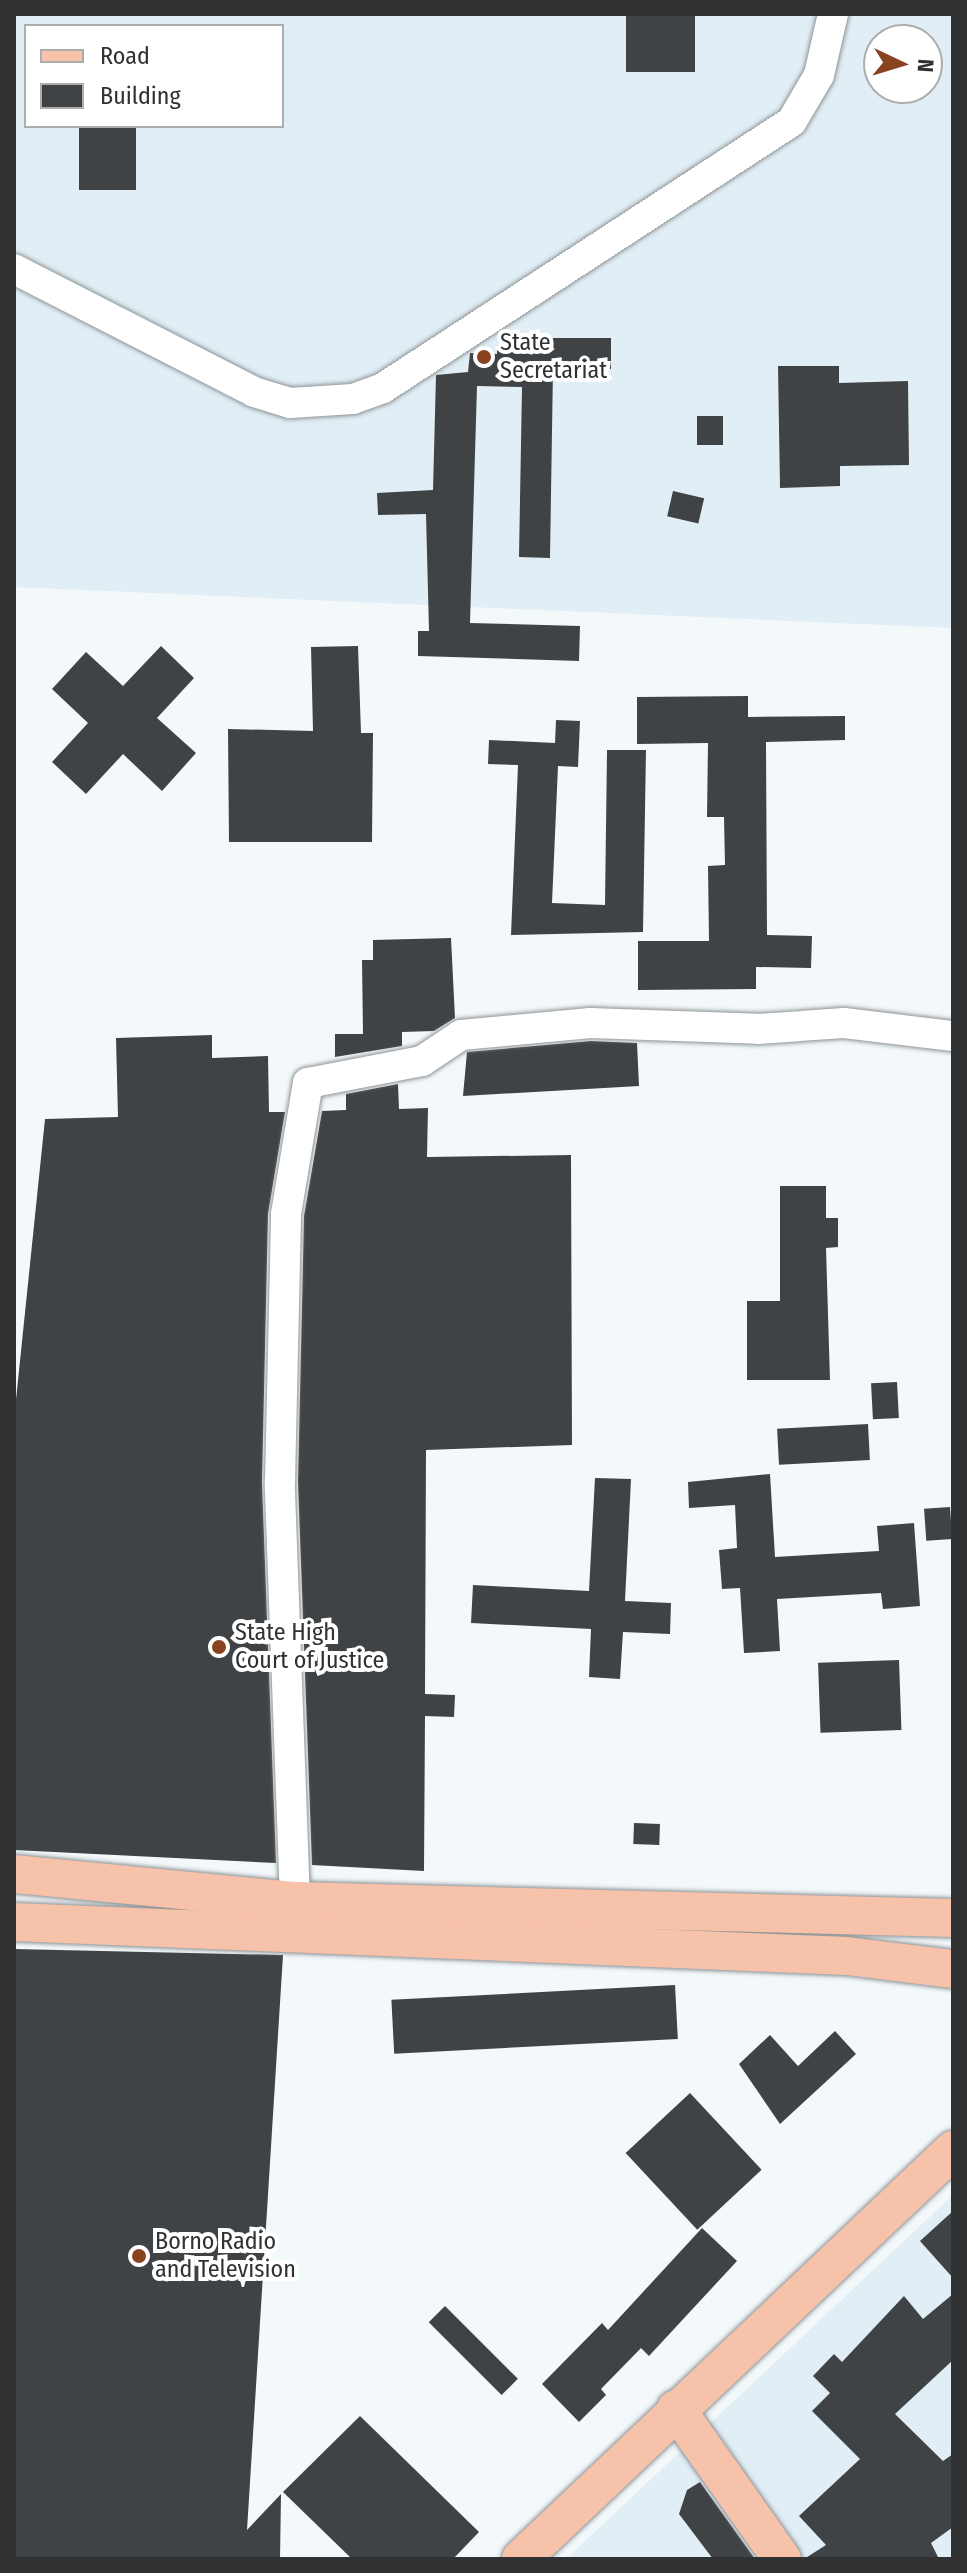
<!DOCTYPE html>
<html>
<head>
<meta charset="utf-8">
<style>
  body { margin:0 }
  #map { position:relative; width:967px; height:2573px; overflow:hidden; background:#f3f8fb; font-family:"Fira Sans Condensed",sans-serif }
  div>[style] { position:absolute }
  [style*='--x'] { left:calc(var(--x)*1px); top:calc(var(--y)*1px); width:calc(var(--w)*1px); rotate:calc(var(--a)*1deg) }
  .built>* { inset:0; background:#e1eef5 }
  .building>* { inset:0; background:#3f4345; transform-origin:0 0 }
  .roads { filter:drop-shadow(0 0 2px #8f9497) drop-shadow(0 0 2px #8f9497) }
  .minor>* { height:30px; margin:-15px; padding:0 15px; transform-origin:15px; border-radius:15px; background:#fff }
  .major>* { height:38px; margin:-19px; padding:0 19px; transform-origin:19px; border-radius:19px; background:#f7c2aa }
  .dots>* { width:22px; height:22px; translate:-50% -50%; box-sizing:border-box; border:4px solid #fff; border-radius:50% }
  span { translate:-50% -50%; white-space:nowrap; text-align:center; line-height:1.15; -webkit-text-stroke:8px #fff; paint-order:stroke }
  .poi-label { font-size:24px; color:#2f3132 }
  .left { translate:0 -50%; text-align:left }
  .frame { position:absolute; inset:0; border:16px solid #2f3132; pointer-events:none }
  .legend { position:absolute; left:24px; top:24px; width:260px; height:104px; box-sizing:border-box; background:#fff; border:2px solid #acadad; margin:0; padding:10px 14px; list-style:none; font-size:24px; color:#2f3132 }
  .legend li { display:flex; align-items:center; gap:16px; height:40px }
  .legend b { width:40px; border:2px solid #acadad }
  .north { position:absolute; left:863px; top:24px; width:80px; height:80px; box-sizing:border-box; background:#fff; border:2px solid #acadad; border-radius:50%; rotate:94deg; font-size:22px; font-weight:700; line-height:32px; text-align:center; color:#2f3132 }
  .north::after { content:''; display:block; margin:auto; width:28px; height:36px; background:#8a4321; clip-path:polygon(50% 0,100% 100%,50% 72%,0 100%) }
</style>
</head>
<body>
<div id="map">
  <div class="built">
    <div style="clip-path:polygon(evenodd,14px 14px,953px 14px,953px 628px,14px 587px,14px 14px,26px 26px,282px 26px,282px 126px,26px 126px,26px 26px,14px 14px,879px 40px,927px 40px,927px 88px,879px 88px,879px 40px)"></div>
    <div style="clip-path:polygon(953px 2195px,953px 2559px,566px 2559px)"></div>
  </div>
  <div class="building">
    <div style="left:626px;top:14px;width:69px;height:58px"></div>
    <div style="left:79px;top:126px;width:57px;height:64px"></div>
    <div style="clip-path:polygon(523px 338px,611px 338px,611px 369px,553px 368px,550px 558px,519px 557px,522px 387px,477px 386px,470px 623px,580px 626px,579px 661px,418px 656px,418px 631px,429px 631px,426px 514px,378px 515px,377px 493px,433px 490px,436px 375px,468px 372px,470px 353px,497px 354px,497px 345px,523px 346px)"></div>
    <div style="clip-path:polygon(778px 366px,839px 366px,839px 383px,908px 381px,909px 465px,840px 466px,840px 486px,780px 488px)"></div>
    <div style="left:697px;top:416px;width:26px;height:29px"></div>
    <div style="left:673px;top:491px;width:32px;height:26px;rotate:13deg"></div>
    <div style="clip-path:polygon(161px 646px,194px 678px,157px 718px,196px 753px,162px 791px,123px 754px,86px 794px,52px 762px,88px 723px,52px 689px,86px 652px,123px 686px)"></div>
    <div style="clip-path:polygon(358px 646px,361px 733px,373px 733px,372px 842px,229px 842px,228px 729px,313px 731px,311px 647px)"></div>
    <div style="clip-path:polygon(748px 696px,748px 717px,845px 716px,845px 740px,766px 742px,767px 935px,812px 936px,811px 968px,756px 967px,756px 989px,638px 990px,638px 941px,709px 941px,708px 866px,725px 865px,724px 817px,707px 817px,708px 743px,637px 744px,637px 697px)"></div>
    <div style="clip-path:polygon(556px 720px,580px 721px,578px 767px,558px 766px,552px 903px,605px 905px,607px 750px,646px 750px,643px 932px,511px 935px,518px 765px,488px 764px,489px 740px,555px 743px)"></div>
    <div style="clip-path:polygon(451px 938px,455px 1018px,434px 1031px,402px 1032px,402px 1046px,335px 1057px,335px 1034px,363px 1034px,362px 960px,373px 960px,373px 940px)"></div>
    <div style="clip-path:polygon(212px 1035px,212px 1058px,268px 1056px,269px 1112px,285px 1112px,268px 1214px,262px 1482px,276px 1863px,14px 1850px,14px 1419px,45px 1119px,118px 1117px,116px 1038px)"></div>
    <div style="clip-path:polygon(591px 1041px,637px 1043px,639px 1086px,463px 1096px,467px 1052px)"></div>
    <div style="clip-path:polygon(398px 1084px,399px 1109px,428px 1108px,427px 1157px,571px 1155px,572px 1445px,426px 1450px,425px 1694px,455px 1695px,454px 1717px,425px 1716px,424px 1871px,312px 1865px,298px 1482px,304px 1216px,322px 1111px,346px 1110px,346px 1094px)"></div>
    <div style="clip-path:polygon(780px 1186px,826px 1186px,826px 1218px,838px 1218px,838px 1247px,826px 1248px,830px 1380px,747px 1380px,747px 1301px,780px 1301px)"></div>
    <div style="left:897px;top:1382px;width:36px;height:26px;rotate:87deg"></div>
    <div style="left:868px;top:1424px;width:36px;height:91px;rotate:87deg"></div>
    <div style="clip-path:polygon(770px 1474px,775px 1557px,879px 1551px,877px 1526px,914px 1523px,920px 1606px,883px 1609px,881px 1593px,777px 1599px,780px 1651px,744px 1653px,740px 1588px,722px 1589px,719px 1550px,737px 1548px,735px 1505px,689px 1508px,688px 1482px)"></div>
    <div style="clip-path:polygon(595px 1478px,631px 1479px,625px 1601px,671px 1603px,670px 1634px,623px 1632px,620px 1679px,589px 1677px,591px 1629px,471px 1623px,473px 1585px,589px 1591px)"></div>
    <div style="left:950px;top:1507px;width:32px;height:26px;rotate:86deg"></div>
    <div style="left:899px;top:1660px;width:70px;height:81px;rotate:88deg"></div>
    <div style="left:634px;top:1823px;width:26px;height:21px;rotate:2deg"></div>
    <div style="clip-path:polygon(14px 1949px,283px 1955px,247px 2530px,281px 2494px,280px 2559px,14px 2559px)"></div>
    <div style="left:675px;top:1985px;width:54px;height:284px;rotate:87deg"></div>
    <div style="clip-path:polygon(835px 2031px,856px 2054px,780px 2124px,739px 2064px,770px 2035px,798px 2066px)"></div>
    <div style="left:690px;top:2093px;width:105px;height:88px;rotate:47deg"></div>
    <div style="clip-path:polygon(953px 2211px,953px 2278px,920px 2241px)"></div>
    <div style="clip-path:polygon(702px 2228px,737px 2261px,649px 2356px,641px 2348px,601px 2389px,606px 2395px,579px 2422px,542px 2384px,602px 2323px,608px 2330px)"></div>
    <div style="clip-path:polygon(953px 2294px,953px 2360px,895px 2414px,943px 2461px,953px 2454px,953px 2527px,931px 2543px,939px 2559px,804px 2559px,826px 2545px,799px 2516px,860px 2459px,812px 2411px,830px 2393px,813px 2376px,834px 2354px,842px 2362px,904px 2296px,923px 2319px)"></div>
    <div style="left:445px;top:2306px;width:103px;height:23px;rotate:45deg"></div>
    <div style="clip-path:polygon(360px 2416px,479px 2532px,453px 2559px,352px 2559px,283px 2492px)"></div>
    <div style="clip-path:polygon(700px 2482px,755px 2559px,713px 2559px,679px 2514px,687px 2490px)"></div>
  </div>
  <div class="roads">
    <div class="minor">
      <div style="--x:14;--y:269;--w:270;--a:27.1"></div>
      <div style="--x:254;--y:392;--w:38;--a:17"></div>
      <div style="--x:290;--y:403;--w:63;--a:-3.6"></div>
      <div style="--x:353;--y:399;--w:32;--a:-20"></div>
      <div style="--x:383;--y:388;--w:488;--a:-33.1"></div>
      <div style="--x:792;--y:121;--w:53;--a:-59.6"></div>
      <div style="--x:819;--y:75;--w:63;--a:-77.1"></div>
      <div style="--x:295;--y:1901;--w:419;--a:-92.1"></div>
      <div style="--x:280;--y:1482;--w:268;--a:-88.7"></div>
      <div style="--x:286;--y:1214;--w:133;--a:-80.5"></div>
      <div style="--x:308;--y:1083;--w:116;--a:-10.9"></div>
      <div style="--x:422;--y:1061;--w:47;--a:-33.7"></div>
      <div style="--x:461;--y:1035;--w:130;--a:-5.3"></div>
      <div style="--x:590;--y:1023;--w:168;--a:2"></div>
      <div style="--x:758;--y:1029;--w:86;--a:-4"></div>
      <div style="--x:844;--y:1023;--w:110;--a:6.8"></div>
    </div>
    <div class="major">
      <div style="--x:14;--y:1874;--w:282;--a:5.5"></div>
      <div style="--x:295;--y:1901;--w:658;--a:1.48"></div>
      <div style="--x:14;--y:1922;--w:834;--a:2.34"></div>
      <div style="--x:847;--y:1956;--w:107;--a:7"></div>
      <div style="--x:676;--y:2409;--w:184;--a:54.8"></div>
      <div style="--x:521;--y:2559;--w:595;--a:-43.43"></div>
    </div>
  </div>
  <div class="dots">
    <div style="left:484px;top:357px;background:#8a4321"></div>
    <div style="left:219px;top:1647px;background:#8a4321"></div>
    <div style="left:139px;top:2256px;background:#8a4321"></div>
  </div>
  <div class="poi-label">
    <span class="left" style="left:500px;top:357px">State<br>Secretariat</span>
    <span class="left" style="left:235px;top:1647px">State High<br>Court of Justice</span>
    <span class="left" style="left:155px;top:2256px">Borno Radio<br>and Television</span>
  </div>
  <div class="frame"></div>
  <ul class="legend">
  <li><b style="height:10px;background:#f7c2aa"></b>Road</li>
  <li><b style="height:22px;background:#3f4345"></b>Building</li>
  </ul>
  <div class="north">N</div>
</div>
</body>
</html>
